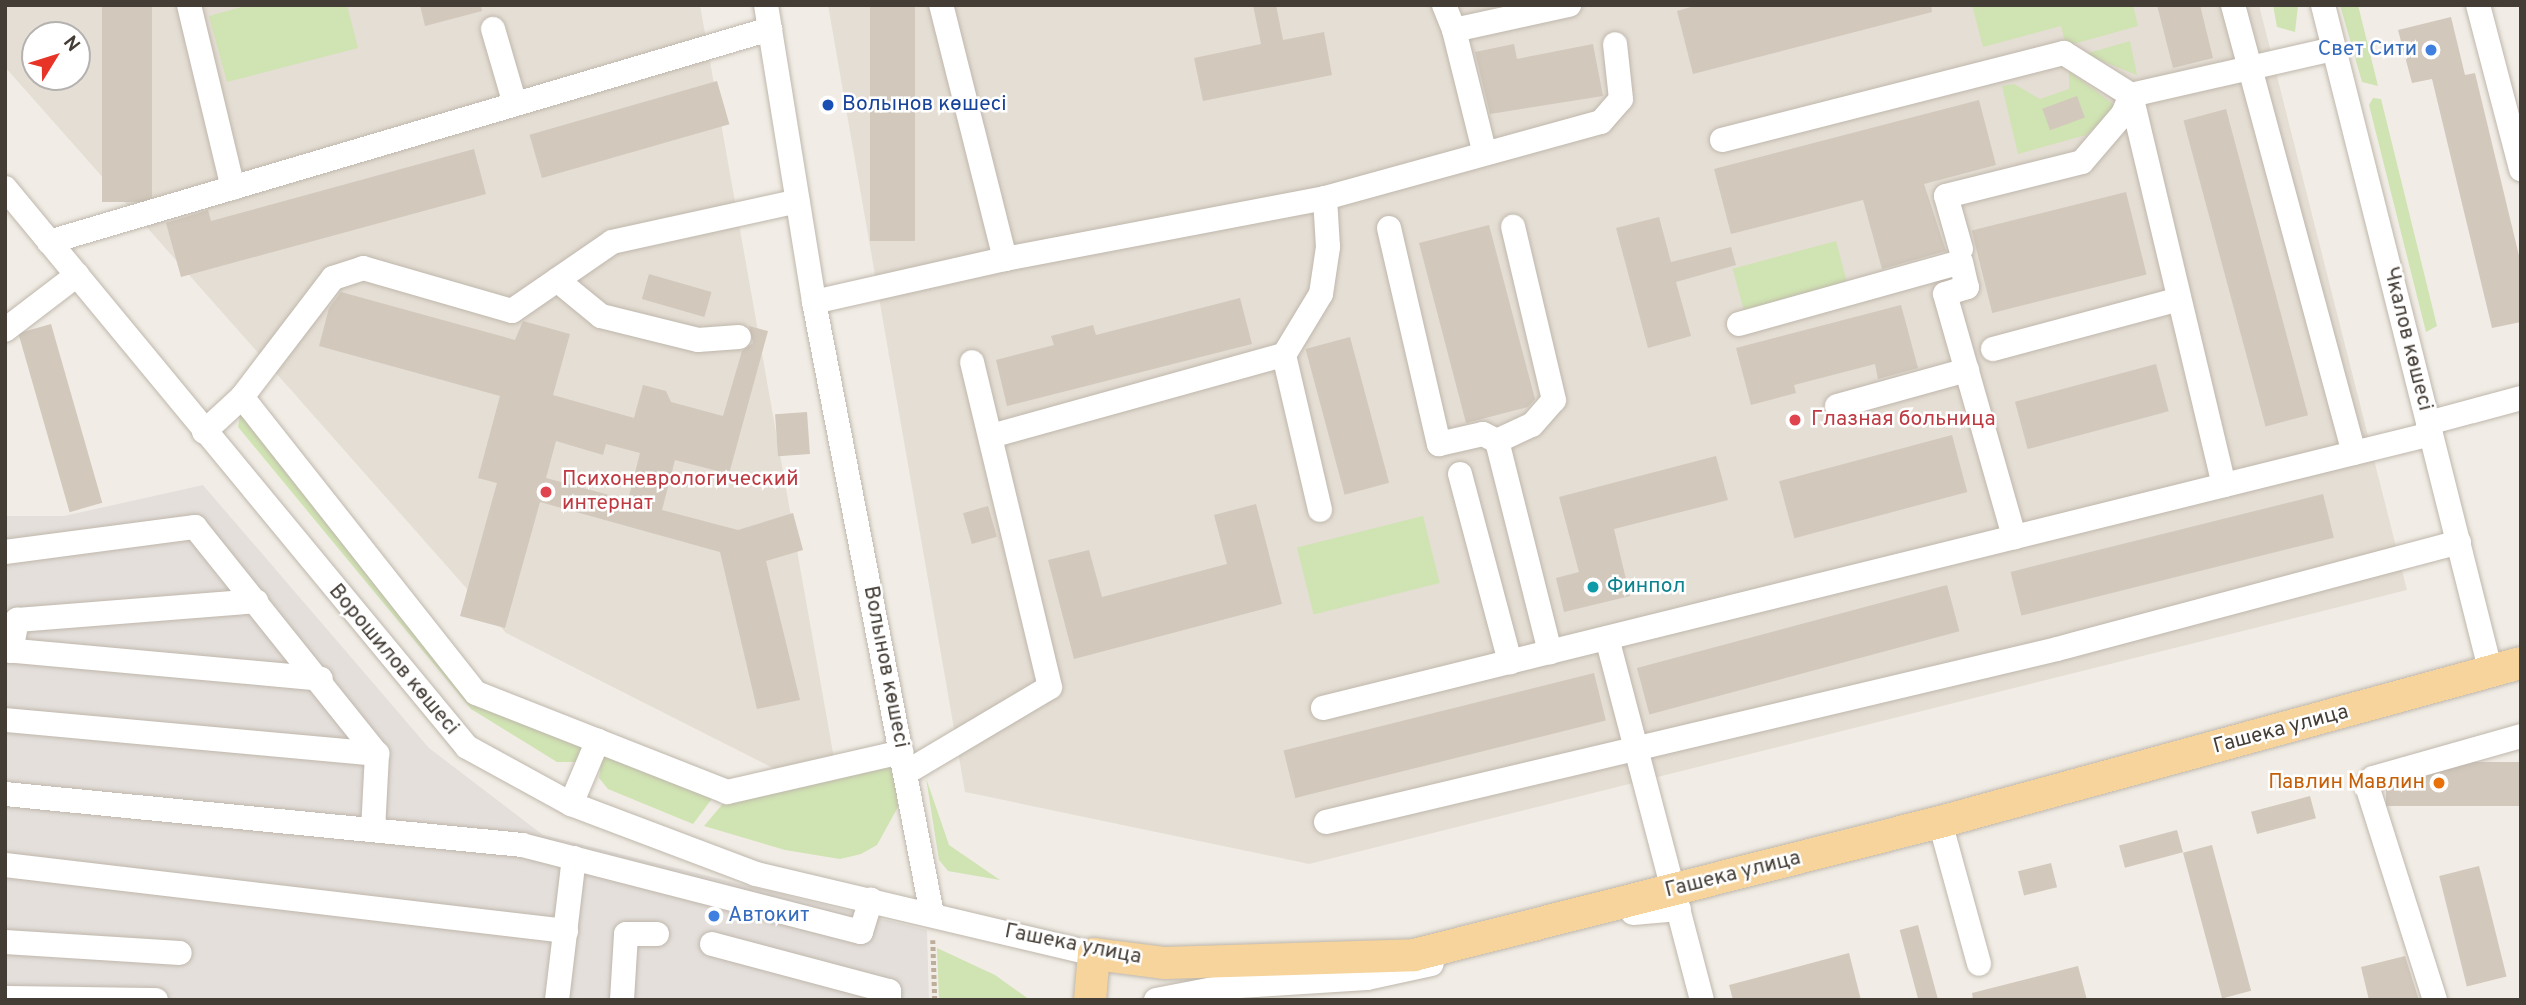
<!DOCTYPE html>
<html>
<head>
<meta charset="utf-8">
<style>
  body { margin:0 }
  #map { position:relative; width:2526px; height:1005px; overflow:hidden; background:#f1ede6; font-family:Overpass,sans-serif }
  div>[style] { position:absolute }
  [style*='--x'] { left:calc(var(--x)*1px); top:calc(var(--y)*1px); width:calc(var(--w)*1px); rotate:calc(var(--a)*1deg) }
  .residential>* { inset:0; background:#e5ded4 }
  .industrial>* { inset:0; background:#e4dfdb }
  .green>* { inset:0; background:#d0e3b2; transform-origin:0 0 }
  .building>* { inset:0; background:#d2c8bc; transform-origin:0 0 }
  .path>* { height:4.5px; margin-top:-2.25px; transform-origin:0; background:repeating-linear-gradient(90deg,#bdae9c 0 3.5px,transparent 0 7px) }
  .roads { filter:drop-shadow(0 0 2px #bfb7ac) drop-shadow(0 0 2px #bfb7ac) }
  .minor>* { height:24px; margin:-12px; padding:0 12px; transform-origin:12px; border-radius:12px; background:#fff }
  .major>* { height:32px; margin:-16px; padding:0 16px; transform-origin:16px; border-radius:16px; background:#f6d49b }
  .dots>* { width:19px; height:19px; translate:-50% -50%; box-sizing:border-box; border:4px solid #fff; border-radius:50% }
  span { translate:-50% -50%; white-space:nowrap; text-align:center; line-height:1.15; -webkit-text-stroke:5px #fff; paint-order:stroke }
  .shop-label { font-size:21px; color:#366cbe }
  .right { translate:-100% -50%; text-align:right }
  .left { translate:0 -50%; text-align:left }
  .transit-label { font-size:21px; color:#164399 }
  .street-label { font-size:21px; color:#443d36 }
  .health-label { font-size:21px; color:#be3a42 }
  .culture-label { font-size:21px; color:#0d838f }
  .food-label { font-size:21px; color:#c56008 }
  .frame { position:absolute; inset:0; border:7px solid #443d36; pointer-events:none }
  .north { position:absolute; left:21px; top:21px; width:70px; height:70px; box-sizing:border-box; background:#fff; border:2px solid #b4b1af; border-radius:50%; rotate:52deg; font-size:19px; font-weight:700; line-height:28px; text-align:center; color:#443d36 }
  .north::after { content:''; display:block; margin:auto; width:24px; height:32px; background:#e83426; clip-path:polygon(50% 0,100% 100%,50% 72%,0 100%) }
</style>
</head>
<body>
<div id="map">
  <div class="residential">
    <div style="clip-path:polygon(evenodd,5px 5px,700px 5px,842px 803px,506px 633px,5px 67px,5px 5px,35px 35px,77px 35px,77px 77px,35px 77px,35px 35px)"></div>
    <div style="clip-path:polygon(828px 5px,2259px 5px,2407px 590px,1309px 864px,965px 792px)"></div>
  </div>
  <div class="industrial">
    <div style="clip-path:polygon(203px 485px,429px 748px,543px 835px,927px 930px,929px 1000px,5px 1000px,5px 516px,64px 516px)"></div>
  </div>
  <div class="green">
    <div style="clip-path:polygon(249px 5px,347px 5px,358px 48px,227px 82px,209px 16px)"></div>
    <div style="clip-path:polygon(1972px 5px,2133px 5px,2138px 26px,2066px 46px,2061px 26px,1983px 47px)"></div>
    <div style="clip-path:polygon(2273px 5px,2298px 5px,2295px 32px,2277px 27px)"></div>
    <div style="clip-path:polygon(2340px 5px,2358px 5px,2378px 86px,2362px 82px)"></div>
    <div style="clip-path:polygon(2130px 41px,2137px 75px,2085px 54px)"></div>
    <div style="clip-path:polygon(2069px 71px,2117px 107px,2086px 135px,2018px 154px,2002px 86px,2014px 84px,2040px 99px,2069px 89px)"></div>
    <div style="clip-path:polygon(2373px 98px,2381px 99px,2437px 326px,2426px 332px,2369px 105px)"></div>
    <div style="left:1836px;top:241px;width:50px;height:107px;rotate:75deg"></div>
    <div style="clip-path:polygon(241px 410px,470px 697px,588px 747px,579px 762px,557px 762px,471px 709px,238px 427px)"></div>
    <div style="left:1423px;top:516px;width:69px;height:130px;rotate:76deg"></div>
    <div style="clip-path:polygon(603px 752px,714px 796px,693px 824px,608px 789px,599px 778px)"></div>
    <div style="clip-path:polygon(895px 764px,898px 807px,877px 845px,861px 854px,840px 859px,785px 850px,704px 826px,726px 800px)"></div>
    <div style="clip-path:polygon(926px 778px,949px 845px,1000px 880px,948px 871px,939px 860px)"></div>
    <div style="clip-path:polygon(937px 948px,995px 975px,1030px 1000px,939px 1000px)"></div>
  </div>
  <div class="building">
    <div style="left:102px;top:5px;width:50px;height:197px"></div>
    <div style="clip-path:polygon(420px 5px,481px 5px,482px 11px,425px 26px)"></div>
    <div style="left:870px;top:5px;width:45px;height:236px"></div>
    <div style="clip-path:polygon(1253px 5px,1276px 5px,1283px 40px,1324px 32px,1332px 75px,1203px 101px,1194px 58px,1261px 44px)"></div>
    <div style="clip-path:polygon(1698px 5px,1931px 5px,1932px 12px,1693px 74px,1677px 11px)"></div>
    <div style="clip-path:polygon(2157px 5px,2200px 5px,2213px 58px,2173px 68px)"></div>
    <div style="clip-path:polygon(2451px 17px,2465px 75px,2475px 73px,2521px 264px,2521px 322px,2492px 328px,2432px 79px,2412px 83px,2398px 30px)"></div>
    <div style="clip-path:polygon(1514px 44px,1517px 59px,1593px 44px,1603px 96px,1490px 114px,1475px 52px)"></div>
    <div style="left:717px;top:81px;width:45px;height:195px;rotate:74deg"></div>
    <div style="left:2077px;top:96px;width:23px;height:37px;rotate:70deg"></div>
    <div style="clip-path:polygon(1979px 100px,1996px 165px,1924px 184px,1946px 251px,1882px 269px,1863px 200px,1731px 234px,1714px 169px)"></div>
    <div style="left:2226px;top:109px;width:317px;height:44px;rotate:75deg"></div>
    <div style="clip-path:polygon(474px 149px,486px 194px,181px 277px,166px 223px,208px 210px,211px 221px)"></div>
    <div style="left:2126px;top:192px;width:85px;height:159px;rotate:76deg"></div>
    <div style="clip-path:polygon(1659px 217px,1671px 262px,1731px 247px,1736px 265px,1676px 282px,1691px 336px,1648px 348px,1616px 228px)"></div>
    <div style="clip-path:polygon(1489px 225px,1535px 399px,1528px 407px,1466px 423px,1419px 243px)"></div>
    <div style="left:649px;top:274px;width:65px;height:26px;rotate:16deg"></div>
    <div style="clip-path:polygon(evenodd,341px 292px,515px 340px,523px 321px,570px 334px,553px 395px,634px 418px,643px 385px,666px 391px,671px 402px,723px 416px,742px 351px,753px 343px,749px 326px,768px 331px,729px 474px,675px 460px,662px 510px,738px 530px,793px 513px,803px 550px,766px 561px,800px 700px,757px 709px,720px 552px,540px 502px,505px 628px,460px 616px,497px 483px,478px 478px,500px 396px,319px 346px,329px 308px,341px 292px,556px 441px,603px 455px,606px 444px,640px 453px,628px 500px,546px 478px,556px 441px)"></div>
    <div style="clip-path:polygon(1240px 298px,1252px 344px,1007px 406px,996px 360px,1054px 345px,1051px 336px,1093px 325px,1096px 335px)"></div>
    <div style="clip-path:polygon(1901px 305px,1918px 368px,1878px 379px,1875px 364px,1794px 385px,1796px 393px,1751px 405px,1736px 348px)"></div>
    <div style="left:51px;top:324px;width:186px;height:34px;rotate:74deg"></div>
    <div style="left:1350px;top:337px;width:151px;height:46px;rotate:75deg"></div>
    <div style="left:2156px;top:364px;width:49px;height:146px;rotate:75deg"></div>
    <div style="left:807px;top:412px;width:42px;height:32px;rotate:86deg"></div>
    <div style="left:1952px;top:435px;width:59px;height:179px;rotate:75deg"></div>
    <div style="clip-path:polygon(1716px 456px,1728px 500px,1614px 529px,1630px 596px,1564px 612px,1556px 578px,1579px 572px,1559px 497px)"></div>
    <div style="left:2323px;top:494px;width:45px;height:322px;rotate:76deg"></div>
    <div style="clip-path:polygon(1256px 504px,1282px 604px,1074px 659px,1048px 560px,1089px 550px,1102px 597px,1227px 564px,1214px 515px)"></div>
    <div style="left:988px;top:506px;width:32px;height:26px;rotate:74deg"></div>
    <div style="left:1947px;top:585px;width:48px;height:321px;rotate:75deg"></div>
    <div style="left:1594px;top:673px;width:49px;height:320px;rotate:76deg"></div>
    <div style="left:2521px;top:762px;width:44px;height:135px;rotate:90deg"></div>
    <div style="left:2310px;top:796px;width:23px;height:61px;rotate:75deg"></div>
    <div style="left:2177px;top:830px;width:23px;height:60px;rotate:75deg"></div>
    <div style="left:2212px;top:845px;width:151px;height:30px;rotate:75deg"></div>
    <div style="left:2051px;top:863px;width:25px;height:34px;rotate:76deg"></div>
    <div style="left:2479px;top:866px;width:114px;height:41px;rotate:76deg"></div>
    <div style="left:1918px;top:925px;width:78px;height:19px;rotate:75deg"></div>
    <div style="clip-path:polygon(1849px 953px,1861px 1000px,1733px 1000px,1729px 985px)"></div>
    <div style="clip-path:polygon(2405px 956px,2419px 1000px,2369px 1000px,2361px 967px)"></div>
    <div style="clip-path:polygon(2078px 966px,2087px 1000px,1973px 1000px,1972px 993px)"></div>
  </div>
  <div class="path">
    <div style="--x:933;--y:940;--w:60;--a:88.1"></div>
  </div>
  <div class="roads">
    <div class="minor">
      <div style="--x:189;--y:5;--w:188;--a:76.5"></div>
      <div style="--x:766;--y:5;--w:301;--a:80.8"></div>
      <div style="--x:814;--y:302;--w:623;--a:79.09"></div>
      <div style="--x:1444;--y:5;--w:27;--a:68"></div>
      <div style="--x:1454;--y:30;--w:118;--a:-12.3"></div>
      <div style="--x:2233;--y:5;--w:464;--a:74.9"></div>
      <div style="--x:2323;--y:5;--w:689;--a:75.88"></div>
      <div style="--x:2478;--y:5;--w:170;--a:75.3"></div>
      <div style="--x:493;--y:29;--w:78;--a:73.7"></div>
      <div style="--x:1454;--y:30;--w:124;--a:76"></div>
      <div style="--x:2131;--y:95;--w:401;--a:76.6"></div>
      <div style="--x:1722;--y:140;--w:353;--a:-14.3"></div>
      <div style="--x:2064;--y:53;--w:79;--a:32.1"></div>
      <div style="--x:2131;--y:95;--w:208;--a:-12.8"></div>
      <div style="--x:5;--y:188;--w:725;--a:50.43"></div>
      <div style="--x:467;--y:747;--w:119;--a:28.7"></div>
      <div style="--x:571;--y:804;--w:198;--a:20.7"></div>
      <div style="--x:756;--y:874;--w:347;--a:13.3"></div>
      <div style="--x:1389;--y:228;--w:222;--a:77"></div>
      <div style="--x:1439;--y:444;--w:45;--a:-12.8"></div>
      <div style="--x:1483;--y:434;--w:16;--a:27"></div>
      <div style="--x:1497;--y:441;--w:218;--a:75.9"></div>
      <div style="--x:49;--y:242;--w:752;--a:-16.46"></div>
      <div style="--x:1961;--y:249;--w:55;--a:-105.8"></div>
      <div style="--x:1946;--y:196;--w:140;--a:-14"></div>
      <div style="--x:2082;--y:162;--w:63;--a:-49.5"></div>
      <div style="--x:2123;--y:114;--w:21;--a:-67"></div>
      <div style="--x:1005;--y:259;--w:326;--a:-10.8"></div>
      <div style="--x:1325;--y:198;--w:286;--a:-15.4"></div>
      <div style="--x:1601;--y:122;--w:30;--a:-49"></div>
      <div style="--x:1621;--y:99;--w:55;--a:-96.2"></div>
      <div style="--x:557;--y:280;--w:57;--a:39.3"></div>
      <div style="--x:601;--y:316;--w:100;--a:13.9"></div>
      <div style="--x:698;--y:340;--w:41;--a:-4.2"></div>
      <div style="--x:814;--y:302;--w:196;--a:-12.7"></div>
      <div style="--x:1005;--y:259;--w:262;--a:-104.1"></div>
      <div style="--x:1739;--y:324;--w:230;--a:-15.6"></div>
      <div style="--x:1961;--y:262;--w:26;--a:77"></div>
      <div style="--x:1967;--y:287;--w:23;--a:162"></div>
      <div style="--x:1945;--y:294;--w:253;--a:74.1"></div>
      <div style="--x:5;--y:330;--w:91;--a:-37.4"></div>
      <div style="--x:1993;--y:349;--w:189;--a:-15"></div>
      <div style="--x:1284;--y:355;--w:159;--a:76.9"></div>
      <div style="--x:242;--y:397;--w:150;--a:-52.6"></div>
      <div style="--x:333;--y:278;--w:32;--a:-18"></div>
      <div style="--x:363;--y:268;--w:155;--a:16.1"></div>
      <div style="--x:512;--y:311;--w:121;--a:-34.6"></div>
      <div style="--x:612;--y:242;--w:190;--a:-12.4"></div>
      <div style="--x:1837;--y:406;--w:135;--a:-15.5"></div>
      <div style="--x:2428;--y:423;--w:96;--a:-15"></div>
      <div style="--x:204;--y:432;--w:52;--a:-42.6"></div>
      <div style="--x:242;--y:397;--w:377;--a:51.7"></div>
      <div style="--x:476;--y:693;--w:270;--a:21.5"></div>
      <div style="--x:727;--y:792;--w:179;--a:-12.9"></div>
      <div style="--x:991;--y:436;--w:304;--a:-15.5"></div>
      <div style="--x:1284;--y:355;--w:71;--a:-58.8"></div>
      <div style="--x:1321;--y:294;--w:48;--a:-81.5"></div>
      <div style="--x:1328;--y:247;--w:49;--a:-93.5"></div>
      <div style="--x:1497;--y:441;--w:38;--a:-25"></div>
      <div style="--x:1532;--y:425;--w:33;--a:-49"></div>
      <div style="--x:1554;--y:400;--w:178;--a:-103.3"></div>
      <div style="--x:1460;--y:474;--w:195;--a:75.1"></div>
      <div style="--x:5;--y:552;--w:192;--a:-7.5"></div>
      <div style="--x:195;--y:527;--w:291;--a:51.3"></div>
      <div style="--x:377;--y:754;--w:76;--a:93"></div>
      <div style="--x:1607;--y:638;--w:374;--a:75.3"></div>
      <div style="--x:5;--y:650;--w:317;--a:5.2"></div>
      <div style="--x:11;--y:651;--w:32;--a:-79"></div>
      <div style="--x:17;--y:620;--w:240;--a:-4.5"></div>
      <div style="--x:1323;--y:708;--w:1141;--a:-13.89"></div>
      <div style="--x:5;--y:720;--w:374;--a:5.2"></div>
      <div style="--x:907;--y:772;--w:166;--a:-30.7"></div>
      <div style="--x:1050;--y:687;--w:334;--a:-103.5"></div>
      <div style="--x:5;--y:794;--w:520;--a:5.63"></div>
      <div style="--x:522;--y:845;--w:350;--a:14.4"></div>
      <div style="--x:861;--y:932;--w:34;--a:-73"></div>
      <div style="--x:571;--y:804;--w:69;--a:-67.1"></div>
      <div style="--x:1326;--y:822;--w:751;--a:-13.31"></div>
      <div style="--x:2057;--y:649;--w:416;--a:-14.9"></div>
      <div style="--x:1940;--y:822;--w:147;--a:74.6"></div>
      <div style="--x:5;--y:865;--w:565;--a:6.71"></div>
      <div style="--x:1633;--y:913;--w:46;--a:-5"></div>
      <div style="--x:5;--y:942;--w:175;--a:3.6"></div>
      <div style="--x:712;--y:944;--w:183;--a:14.9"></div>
      <div style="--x:889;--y:991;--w:9;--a:90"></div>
      <div style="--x:5;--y:998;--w:151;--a:0.8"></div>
      <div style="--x:557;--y:1000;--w:143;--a:-83.2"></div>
      <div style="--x:622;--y:1000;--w:66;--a:-86.5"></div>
      <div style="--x:626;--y:934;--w:31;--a:0"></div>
      <div style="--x:1156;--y:1000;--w:69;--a:-10.8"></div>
      <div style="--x:1224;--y:987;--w:143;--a:-3.6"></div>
      <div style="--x:1367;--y:978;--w:66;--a:-12.2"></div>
      <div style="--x:2435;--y:1000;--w:225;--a:-107.6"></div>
      <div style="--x:2367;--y:786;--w:10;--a:-53"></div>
      <div style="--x:2373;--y:778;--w:154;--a:-15.8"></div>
    </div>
    <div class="major">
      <div style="--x:1090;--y:1000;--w:46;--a:-85"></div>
      <div style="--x:1094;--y:954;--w:72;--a:7.2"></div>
      <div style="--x:1165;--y:963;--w:249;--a:-1.8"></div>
      <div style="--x:1414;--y:955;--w:543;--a:-14.19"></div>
      <div style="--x:1940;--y:822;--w:602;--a:-15.31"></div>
    </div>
  </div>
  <div class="dots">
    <div style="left:2431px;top:50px;background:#3f7fe0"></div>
    <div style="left:828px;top:105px;background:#1a4fb4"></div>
    <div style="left:1795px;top:420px;background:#e0444e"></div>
    <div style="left:546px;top:492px;background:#e0444e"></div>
    <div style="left:1593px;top:587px;background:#0f9aa8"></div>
    <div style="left:2439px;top:783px;background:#e8710a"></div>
    <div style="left:714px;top:916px;background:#3f7fe0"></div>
  </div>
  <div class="shop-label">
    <span class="right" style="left:2417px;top:50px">Свет Сити</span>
    <span class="left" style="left:728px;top:916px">Автокит</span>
  </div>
  <div class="transit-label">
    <span class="left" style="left:842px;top:105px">Волынов көшесі</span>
  </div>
  <div class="street-label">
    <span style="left:2407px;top:339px;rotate:76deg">Чкалов көшесі</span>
    <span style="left:393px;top:660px;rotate:50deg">Ворошилов көшесі</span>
    <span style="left:885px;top:667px;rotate:79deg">Волынов көшесі</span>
    <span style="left:2281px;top:730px;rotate:-15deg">Гашека улица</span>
    <span style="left:1733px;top:875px;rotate:-14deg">Гашека улица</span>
    <span style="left:1073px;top:945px;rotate:11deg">Гашека улица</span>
  </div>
  <div class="health-label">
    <span class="left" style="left:1811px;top:420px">Глазная больница</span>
    <span class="left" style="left:562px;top:492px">Психоневрологический<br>интернат</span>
  </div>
  <div class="culture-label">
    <span class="left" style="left:1607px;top:587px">Финпол</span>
  </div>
  <div class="food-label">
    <span class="right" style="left:2425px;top:783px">Павлин Мавлин</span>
  </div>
  <div class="frame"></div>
  <div class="north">N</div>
</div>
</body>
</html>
